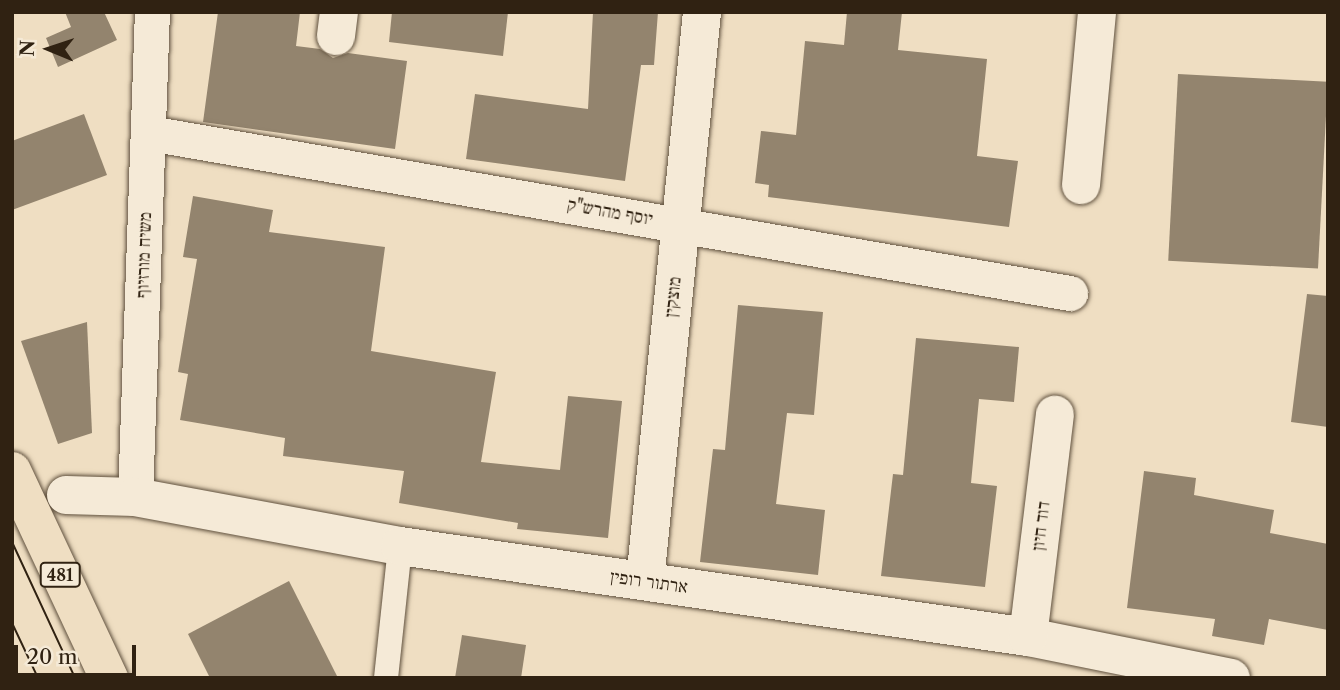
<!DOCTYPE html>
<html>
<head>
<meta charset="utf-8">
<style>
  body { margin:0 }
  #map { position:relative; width:1340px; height:690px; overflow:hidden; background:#efdec2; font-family:"Libre Caslon Text","Frank Ruhl Libre",serif }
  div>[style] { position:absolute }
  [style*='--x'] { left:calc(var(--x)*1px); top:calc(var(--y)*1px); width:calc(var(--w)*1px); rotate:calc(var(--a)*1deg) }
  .building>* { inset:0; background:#93846e; transform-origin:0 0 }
  .roads { filter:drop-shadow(0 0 2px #60513e) drop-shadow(0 0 2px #60513e) }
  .service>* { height:24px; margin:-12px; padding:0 12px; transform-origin:12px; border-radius:12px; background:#f5ead7 }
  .pedestrian>* { height:35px; margin:-17.5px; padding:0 17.5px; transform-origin:17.5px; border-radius:17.5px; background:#f5ead7 }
  .minor>* { height:38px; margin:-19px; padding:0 19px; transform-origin:19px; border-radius:19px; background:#f5ead7 }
  .primary>* { height:38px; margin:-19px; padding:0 19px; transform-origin:19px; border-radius:19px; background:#efdec2 }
  .tram>* { height:2px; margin:-1px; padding:0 1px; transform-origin:1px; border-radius:1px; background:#302212 }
  span { translate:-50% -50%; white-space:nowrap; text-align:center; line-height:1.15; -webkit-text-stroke:5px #f5ead7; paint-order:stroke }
  .shield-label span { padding:2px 5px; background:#f5ead7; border:2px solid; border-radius:5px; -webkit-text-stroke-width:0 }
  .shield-label { font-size:16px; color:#302212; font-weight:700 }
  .street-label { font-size:18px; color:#302212 }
  .frame { position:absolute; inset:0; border:14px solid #302212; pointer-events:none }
  .north { position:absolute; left:14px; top:14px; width:70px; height:70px; -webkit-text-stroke:5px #f5ead7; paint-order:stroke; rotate:272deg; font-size:19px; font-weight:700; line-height:28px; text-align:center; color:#302212 }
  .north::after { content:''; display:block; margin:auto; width:24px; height:32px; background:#302212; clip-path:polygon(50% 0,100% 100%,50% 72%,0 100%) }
  .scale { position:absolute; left:14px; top:645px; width:122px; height:32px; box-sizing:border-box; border:4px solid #302212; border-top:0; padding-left:9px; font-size:21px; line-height:24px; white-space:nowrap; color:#302212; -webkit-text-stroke:5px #f5ead7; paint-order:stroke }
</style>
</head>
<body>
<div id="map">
  <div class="building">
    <div style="clip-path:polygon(65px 12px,104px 12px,117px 40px,58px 67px,46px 38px,71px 27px)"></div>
    <div style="clip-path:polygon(218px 12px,300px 12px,296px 46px,320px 49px,333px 58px,348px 53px,407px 61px,395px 149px,203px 122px)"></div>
    <div style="clip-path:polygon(392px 12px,508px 12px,503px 56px,389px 42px)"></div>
    <div style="clip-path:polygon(593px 12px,658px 12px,654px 65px,641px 65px,625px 181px,466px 159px,475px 94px,588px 109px)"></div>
    <div style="clip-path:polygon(847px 12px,902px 12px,898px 50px,987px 59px,977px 156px,1018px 161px,1009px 227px,768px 197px,769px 185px,755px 183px,761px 131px,796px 135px,805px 41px,844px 45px)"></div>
    <div style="left:1178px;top:74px;width:150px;height:187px;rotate:3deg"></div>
    <div style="clip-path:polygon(84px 114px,107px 175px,12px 210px,12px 141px)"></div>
    <div style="clip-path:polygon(193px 196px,273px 210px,269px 232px,385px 247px,371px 351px,496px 372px,481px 462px,560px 470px,568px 396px,622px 401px,608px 538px,517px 529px,518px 523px,399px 503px,404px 471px,283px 456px,285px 438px,180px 420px,188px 374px,178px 372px,197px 259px,183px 257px)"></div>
    <div style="clip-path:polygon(1307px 294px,1328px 296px,1328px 427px,1291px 422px)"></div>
    <div style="clip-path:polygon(738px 305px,823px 312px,814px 415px,787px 413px,776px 504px,825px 510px,818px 575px,700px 562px,713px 449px,725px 450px)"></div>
    <div style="clip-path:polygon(87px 322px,92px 433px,58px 444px,21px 341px)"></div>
    <div style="clip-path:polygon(916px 338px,1019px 347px,1014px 402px,979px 399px,971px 483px,997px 486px,985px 587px,881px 576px,893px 474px,903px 475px)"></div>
    <div style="clip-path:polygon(1144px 471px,1196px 478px,1194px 495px,1274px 510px,1270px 533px,1328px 544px,1328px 630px,1269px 619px,1264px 645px,1212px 636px,1215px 619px,1127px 608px)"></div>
    <div style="clip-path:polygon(289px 581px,338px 678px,210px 678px,188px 634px)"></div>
    <div style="clip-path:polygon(462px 635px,526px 645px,521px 678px,455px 678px)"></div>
  </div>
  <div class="roads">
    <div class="service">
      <div style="--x:386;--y:678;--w:133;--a:-83.9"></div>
    </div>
    <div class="pedestrian">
      <div style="--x:149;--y:133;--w:935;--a:9.86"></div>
      <div style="--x:135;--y:497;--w:485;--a:-88"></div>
    </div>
    <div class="minor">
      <div style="--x:336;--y:36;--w:24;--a:-83"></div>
      <div style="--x:1081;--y:185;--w:174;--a:-84.7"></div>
      <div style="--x:66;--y:495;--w:69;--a:1.7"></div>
      <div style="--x:135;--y:497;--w:269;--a:10.5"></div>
      <div style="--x:400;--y:546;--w:635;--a:8.25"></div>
      <div style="--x:1028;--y:637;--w:207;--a:11.4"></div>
      <div style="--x:645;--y:581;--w:572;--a:-84.28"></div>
      <div style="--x:1028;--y:637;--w:224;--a:-83.1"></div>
    </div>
    <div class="primary">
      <div style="--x:12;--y:471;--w:229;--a:64.9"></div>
    </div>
  </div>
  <div class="tram">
    <div style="--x:12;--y:542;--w:150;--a:65.1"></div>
    <div style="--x:12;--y:623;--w:61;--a:64.7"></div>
  </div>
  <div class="shield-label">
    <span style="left:60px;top:575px">481</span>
  </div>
  <div class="street-label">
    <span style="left:610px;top:212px;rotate:10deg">יוסף מהרש"ק</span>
    <span style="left:144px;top:255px;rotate:-88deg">משיח מורזיוף</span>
    <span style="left:673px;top:297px;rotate:-84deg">מוצקין</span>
    <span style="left:1041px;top:526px;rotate:-83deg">דוד חיון</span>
    <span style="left:649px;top:582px;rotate:8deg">ארתור רופין</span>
  </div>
  <div class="frame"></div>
  <div class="north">N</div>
  <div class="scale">20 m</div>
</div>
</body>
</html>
